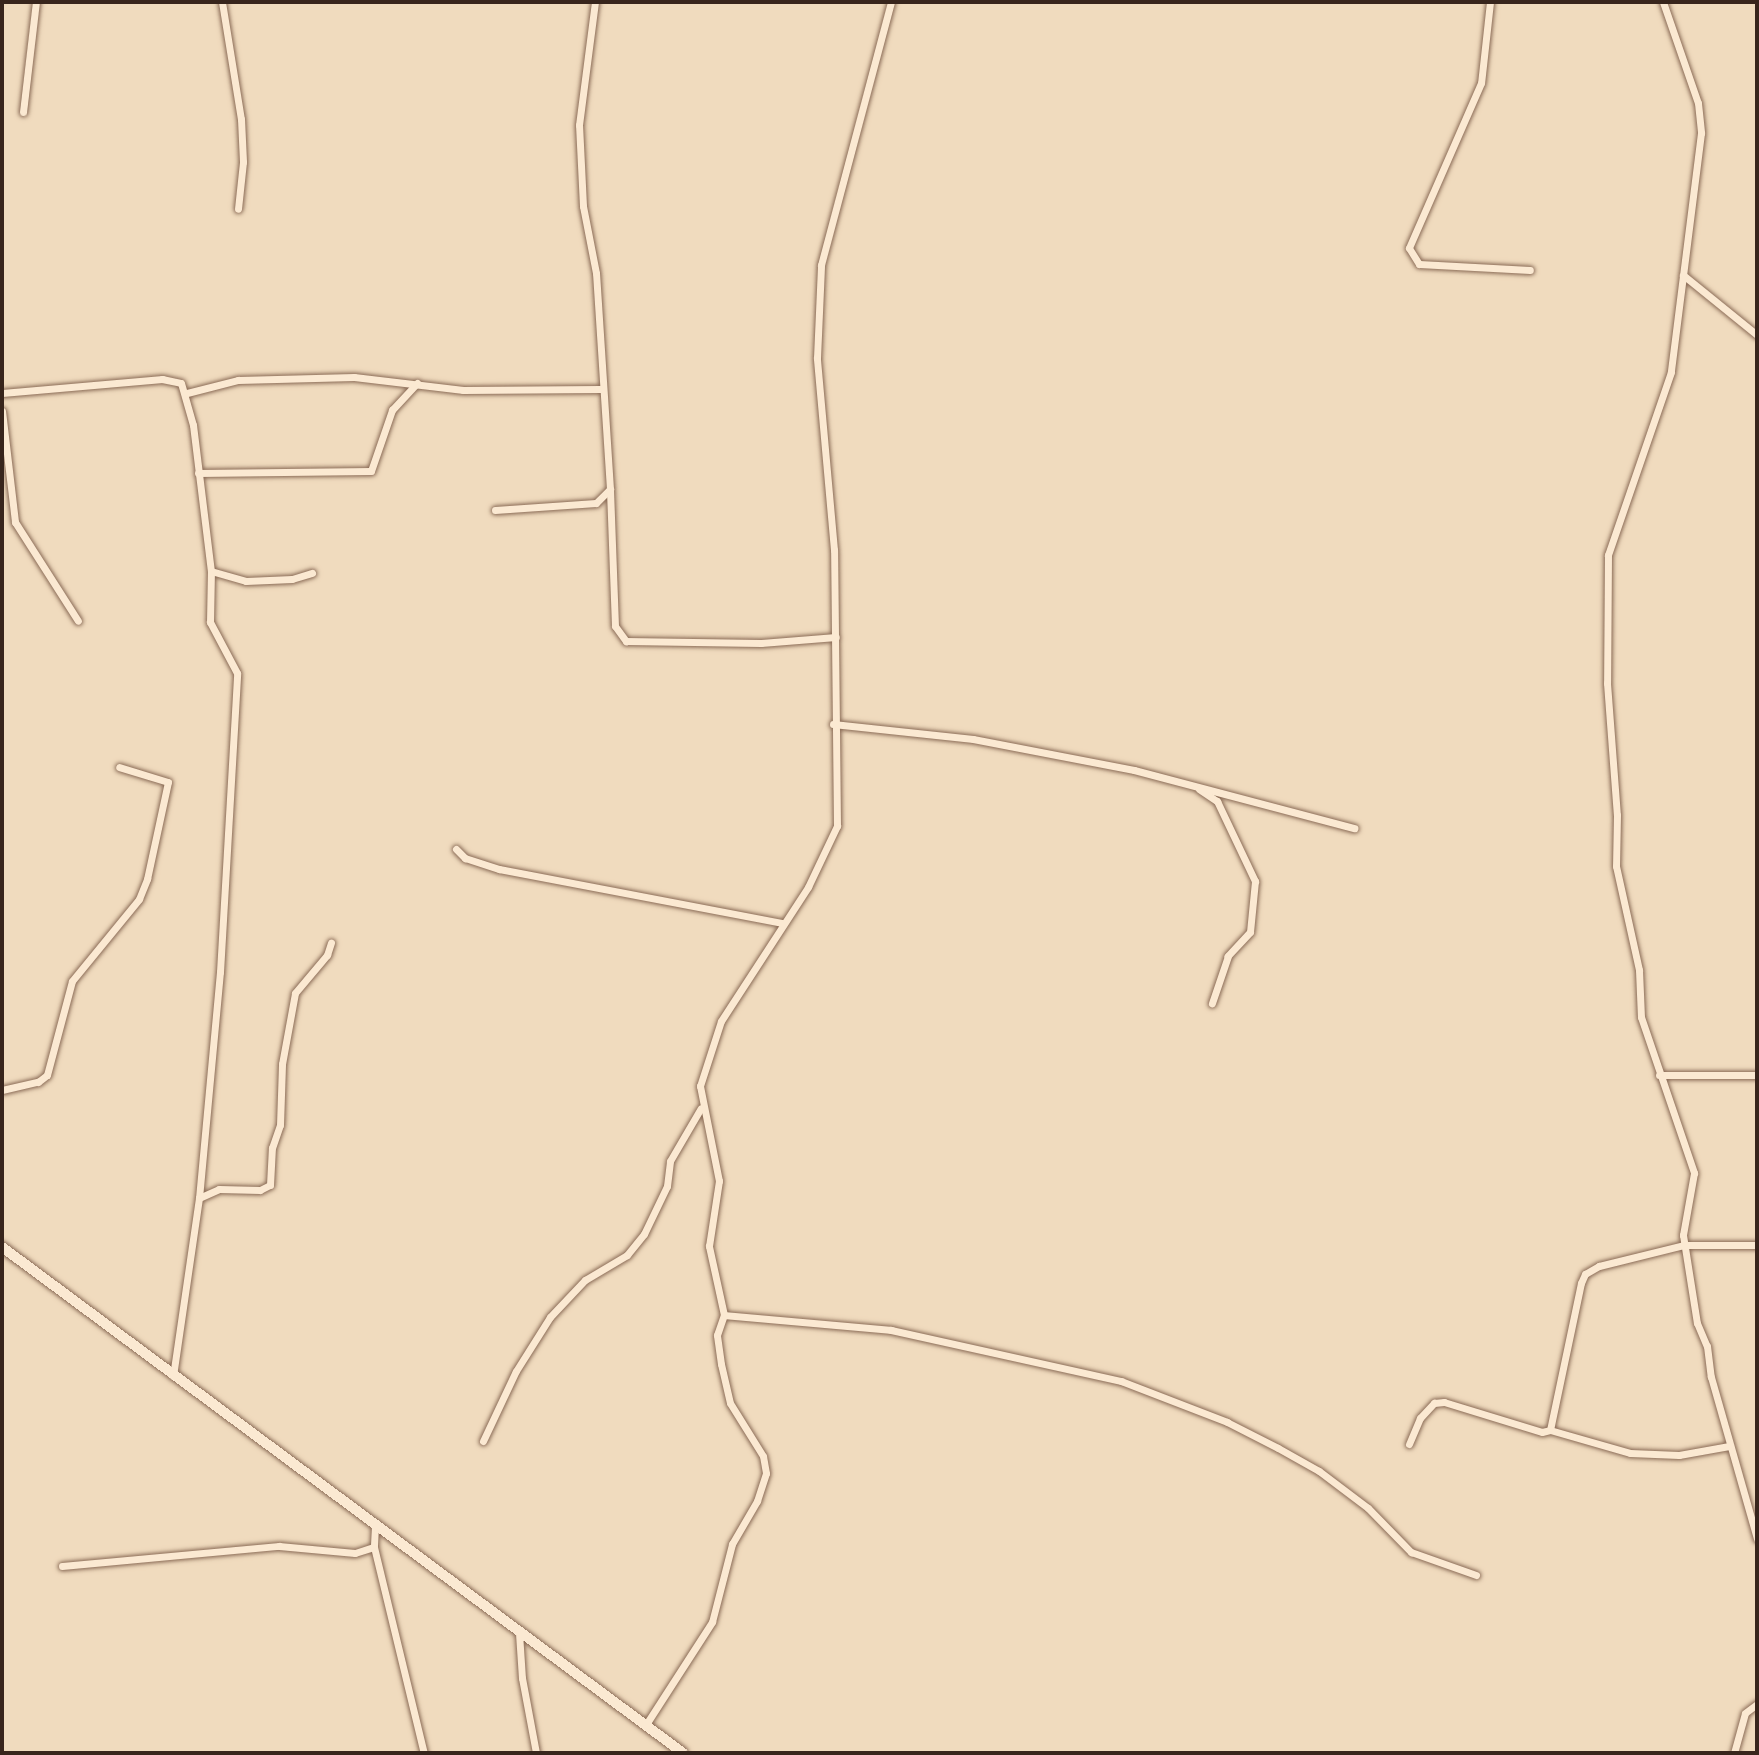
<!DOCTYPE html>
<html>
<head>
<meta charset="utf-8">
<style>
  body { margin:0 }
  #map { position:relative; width:1759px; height:1755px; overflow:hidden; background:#f0dbbe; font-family:Merriweather,serif }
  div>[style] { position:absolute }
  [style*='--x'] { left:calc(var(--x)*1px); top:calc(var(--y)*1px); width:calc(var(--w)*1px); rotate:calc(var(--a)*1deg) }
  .roads { filter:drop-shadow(0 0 2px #8a6b56) drop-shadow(0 0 2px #8a6b56) }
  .minor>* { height:7px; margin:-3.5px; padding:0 3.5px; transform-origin:3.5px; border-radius:3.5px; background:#fbe9d2 }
  .tertiary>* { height:10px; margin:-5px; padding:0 5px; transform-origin:5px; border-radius:5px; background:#fbe9d2 }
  span { translate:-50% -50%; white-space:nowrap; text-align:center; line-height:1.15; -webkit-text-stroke:7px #f7e6ce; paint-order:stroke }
  .frame { position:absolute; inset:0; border:4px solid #38251c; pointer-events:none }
</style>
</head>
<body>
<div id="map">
  <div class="roads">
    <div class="minor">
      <div style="--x:222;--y:2;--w:119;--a:80.8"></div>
      <div style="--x:241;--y:119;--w:43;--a:87.3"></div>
      <div style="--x:243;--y:162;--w:47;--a:96.1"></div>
      <div style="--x:1490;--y:2;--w:81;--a:96.3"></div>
      <div style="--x:1481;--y:83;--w:180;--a:113.6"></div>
      <div style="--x:1409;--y:248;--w:19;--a:58"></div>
      <div style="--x:1419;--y:264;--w:111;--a:3.1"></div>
      <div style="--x:1663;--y:2;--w:107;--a:70.9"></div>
      <div style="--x:1698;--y:103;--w:30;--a:84"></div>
      <div style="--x:1701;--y:133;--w:241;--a:97.2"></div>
      <div style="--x:1671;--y:372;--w:194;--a:109"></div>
      <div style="--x:1608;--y:555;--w:128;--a:90.4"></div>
      <div style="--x:1607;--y:683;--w:132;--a:85.7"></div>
      <div style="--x:1617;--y:815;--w:51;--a:91.1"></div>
      <div style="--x:1616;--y:866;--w:107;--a:77.5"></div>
      <div style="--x:1639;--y:970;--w:47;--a:87.6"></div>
      <div style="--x:1641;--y:1017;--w:165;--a:71.2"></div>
      <div style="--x:1694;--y:1173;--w:63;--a:100.1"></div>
      <div style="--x:1683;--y:1235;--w:89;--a:81"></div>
      <div style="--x:1697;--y:1323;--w:25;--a:67"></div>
      <div style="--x:1707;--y:1346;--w:31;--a:83"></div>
      <div style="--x:1711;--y:1377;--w:168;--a:74.1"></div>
      <div style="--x:23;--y:112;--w:111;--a:-83.3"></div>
      <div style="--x:1683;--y:275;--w:95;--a:39"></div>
      <div style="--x:2;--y:393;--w:161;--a:-5"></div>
      <div style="--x:162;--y:379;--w:19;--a:12"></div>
      <div style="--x:181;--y:383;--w:44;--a:74.1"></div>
      <div style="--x:193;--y:425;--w:147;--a:83"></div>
      <div style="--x:211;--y:571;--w:36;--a:16"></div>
      <div style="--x:246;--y:581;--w:46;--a:-2.5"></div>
      <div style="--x:292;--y:579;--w:21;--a:-17"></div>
      <div style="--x:187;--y:393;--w:53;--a:-14.3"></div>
      <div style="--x:238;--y:380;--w:116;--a:-1.5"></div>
      <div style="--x:354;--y:377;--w:110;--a:6.8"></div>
      <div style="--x:463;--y:390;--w:137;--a:-0.4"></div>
      <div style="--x:2;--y:411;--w:112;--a:83.3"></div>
      <div style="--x:15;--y:522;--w:117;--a:57.5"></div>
      <div style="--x:198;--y:473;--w:173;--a:-0.7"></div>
      <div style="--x:371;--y:471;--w:65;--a:-71"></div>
      <div style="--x:392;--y:410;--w:37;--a:-47"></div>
      <div style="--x:610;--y:490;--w:136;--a:87.9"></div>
      <div style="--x:615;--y:626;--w:19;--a:54"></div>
      <div style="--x:626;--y:641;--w:135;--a:0.8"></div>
      <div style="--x:761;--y:643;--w:75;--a:-4.6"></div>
      <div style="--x:495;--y:510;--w:101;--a:-4"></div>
      <div style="--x:596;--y:503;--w:20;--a:-45"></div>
      <div style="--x:610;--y:489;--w:216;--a:-93.7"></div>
      <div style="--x:596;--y:273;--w:68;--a:-101"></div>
      <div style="--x:583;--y:206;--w:81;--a:-92.8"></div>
      <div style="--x:579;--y:125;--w:124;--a:-82.6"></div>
      <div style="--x:833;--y:724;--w:141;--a:6.1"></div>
      <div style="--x:973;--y:739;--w:164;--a:10.9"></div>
      <div style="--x:1134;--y:770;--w:228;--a:14.8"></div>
      <div style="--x:1199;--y:789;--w:22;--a:34"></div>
      <div style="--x:1217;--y:801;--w:89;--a:64.6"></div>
      <div style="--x:1255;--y:881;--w:51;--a:95.6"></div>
      <div style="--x:1250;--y:932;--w:33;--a:133"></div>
      <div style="--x:1228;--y:956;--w:50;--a:108.8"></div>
      <div style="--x:456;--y:849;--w:13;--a:45"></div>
      <div style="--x:465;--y:858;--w:36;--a:18"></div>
      <div style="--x:499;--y:869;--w:289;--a:10.8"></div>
      <div style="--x:1659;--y:1075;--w:98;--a:0"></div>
      <div style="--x:2;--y:1090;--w:37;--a:-13"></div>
      <div style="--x:38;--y:1082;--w:11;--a:-38"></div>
      <div style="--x:47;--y:1075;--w:97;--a:-75.1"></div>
      <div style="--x:72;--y:981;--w:106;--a:-50.7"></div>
      <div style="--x:139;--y:899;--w:22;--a:-68"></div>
      <div style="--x:147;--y:879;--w:99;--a:-77.8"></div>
      <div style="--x:168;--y:782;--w:51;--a:-163"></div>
      <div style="--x:199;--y:1198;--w:227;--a:-84.7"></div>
      <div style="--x:220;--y:972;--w:299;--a:-86.7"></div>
      <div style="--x:237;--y:673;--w:58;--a:-117.9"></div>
      <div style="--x:210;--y:622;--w:51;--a:-88.9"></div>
      <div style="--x:724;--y:1315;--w:168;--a:5.1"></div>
      <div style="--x:891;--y:1330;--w:236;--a:12.5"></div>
      <div style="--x:1121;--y:1381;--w:114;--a:21.1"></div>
      <div style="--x:1227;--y:1422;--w:57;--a:27"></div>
      <div style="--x:1278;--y:1448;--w:47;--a:29.3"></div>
      <div style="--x:1319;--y:1471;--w:61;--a:37.1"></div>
      <div style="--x:1368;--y:1508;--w:62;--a:45.7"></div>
      <div style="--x:1411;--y:1552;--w:69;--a:19.5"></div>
      <div style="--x:173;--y:1376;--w:180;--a:-81.7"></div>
      <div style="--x:199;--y:1198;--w:22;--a:-24"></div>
      <div style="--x:219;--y:1189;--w:41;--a:1.4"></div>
      <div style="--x:260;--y:1190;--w:11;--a:-27"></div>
      <div style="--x:270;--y:1185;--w:37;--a:-87"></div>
      <div style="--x:272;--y:1148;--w:24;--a:-71"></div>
      <div style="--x:280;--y:1125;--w:61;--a:-88.1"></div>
      <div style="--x:282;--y:1064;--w:72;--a:-79.6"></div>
      <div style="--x:295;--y:993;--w:50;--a:-49.9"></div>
      <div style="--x:327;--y:955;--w:13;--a:-72"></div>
      <div style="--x:1550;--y:1430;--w:83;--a:16"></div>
      <div style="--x:1630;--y:1453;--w:49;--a:2.3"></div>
      <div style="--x:1679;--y:1455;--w:51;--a:-10.2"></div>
      <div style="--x:483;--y:1441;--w:77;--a:-64.8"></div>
      <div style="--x:516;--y:1371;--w:64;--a:-57.8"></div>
      <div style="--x:550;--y:1317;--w:51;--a:-46.6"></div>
      <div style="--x:585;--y:1280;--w:49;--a:-30.8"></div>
      <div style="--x:627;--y:1255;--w:27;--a:-51"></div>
      <div style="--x:644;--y:1234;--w:53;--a:-64.4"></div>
      <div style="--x:667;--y:1186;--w:25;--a:-83"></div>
      <div style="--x:670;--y:1161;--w:61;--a:-59.7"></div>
      <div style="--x:1409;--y:1444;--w:28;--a:-67"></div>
      <div style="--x:1420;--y:1418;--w:21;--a:-47"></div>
      <div style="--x:1434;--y:1403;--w:10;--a:-6"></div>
      <div style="--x:1444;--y:1402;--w:102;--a:17"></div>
      <div style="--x:1542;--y:1432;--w:8;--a:-14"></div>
      <div style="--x:1550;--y:1430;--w:150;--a:-78.1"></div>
      <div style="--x:1581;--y:1283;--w:10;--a:-66"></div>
      <div style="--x:1585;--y:1274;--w:16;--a:-30"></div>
      <div style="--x:1599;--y:1266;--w:88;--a:-13.9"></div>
      <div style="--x:1684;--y:1245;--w:73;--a:0"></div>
      <div style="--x:375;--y:1526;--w:21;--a:93"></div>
      <div style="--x:374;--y:1547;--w:212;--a:76.4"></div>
      <div style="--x:62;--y:1566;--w:218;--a:-5.3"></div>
      <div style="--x:279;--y:1546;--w:76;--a:5.3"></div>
      <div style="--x:355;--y:1553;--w:20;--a:-18"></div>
      <div style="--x:519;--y:1633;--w:45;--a:86.2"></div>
      <div style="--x:522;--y:1678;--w:76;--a:79.4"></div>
      <div style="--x:645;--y:1726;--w:124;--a:-57.2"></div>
      <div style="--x:712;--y:1622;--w:81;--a:-75.6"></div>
      <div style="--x:732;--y:1544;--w:50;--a:-59.8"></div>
      <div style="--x:757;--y:1501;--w:29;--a:-72"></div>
      <div style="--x:766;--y:1473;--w:17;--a:-100"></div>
      <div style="--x:763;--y:1456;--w:62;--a:-121.9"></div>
      <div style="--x:730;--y:1403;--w:40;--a:-103"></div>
      <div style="--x:721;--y:1364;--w:29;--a:-98"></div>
      <div style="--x:717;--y:1335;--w:21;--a:-71"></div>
      <div style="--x:724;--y:1315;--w:71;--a:-102.3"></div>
      <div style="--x:709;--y:1246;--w:66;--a:-81.3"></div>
      <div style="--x:719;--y:1181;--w:97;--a:-101.3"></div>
      <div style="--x:700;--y:1086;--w:68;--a:-72.1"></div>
      <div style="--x:721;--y:1021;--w:160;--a:-57"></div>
      <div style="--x:808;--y:887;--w:68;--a:-64.6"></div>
      <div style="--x:837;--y:826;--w:276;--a:-90.6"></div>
      <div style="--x:834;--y:550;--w:193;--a:-95.1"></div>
      <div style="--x:817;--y:358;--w:93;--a:-87.5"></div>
      <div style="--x:821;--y:265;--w:272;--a:-75.1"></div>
      <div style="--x:1734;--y:1753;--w:41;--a:-74.6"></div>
      <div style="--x:1745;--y:1713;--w:15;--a:-37"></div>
    </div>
    <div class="tertiary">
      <div style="--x:2;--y:1247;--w:848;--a:36.61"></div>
    </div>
  </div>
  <div class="frame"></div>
</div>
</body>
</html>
